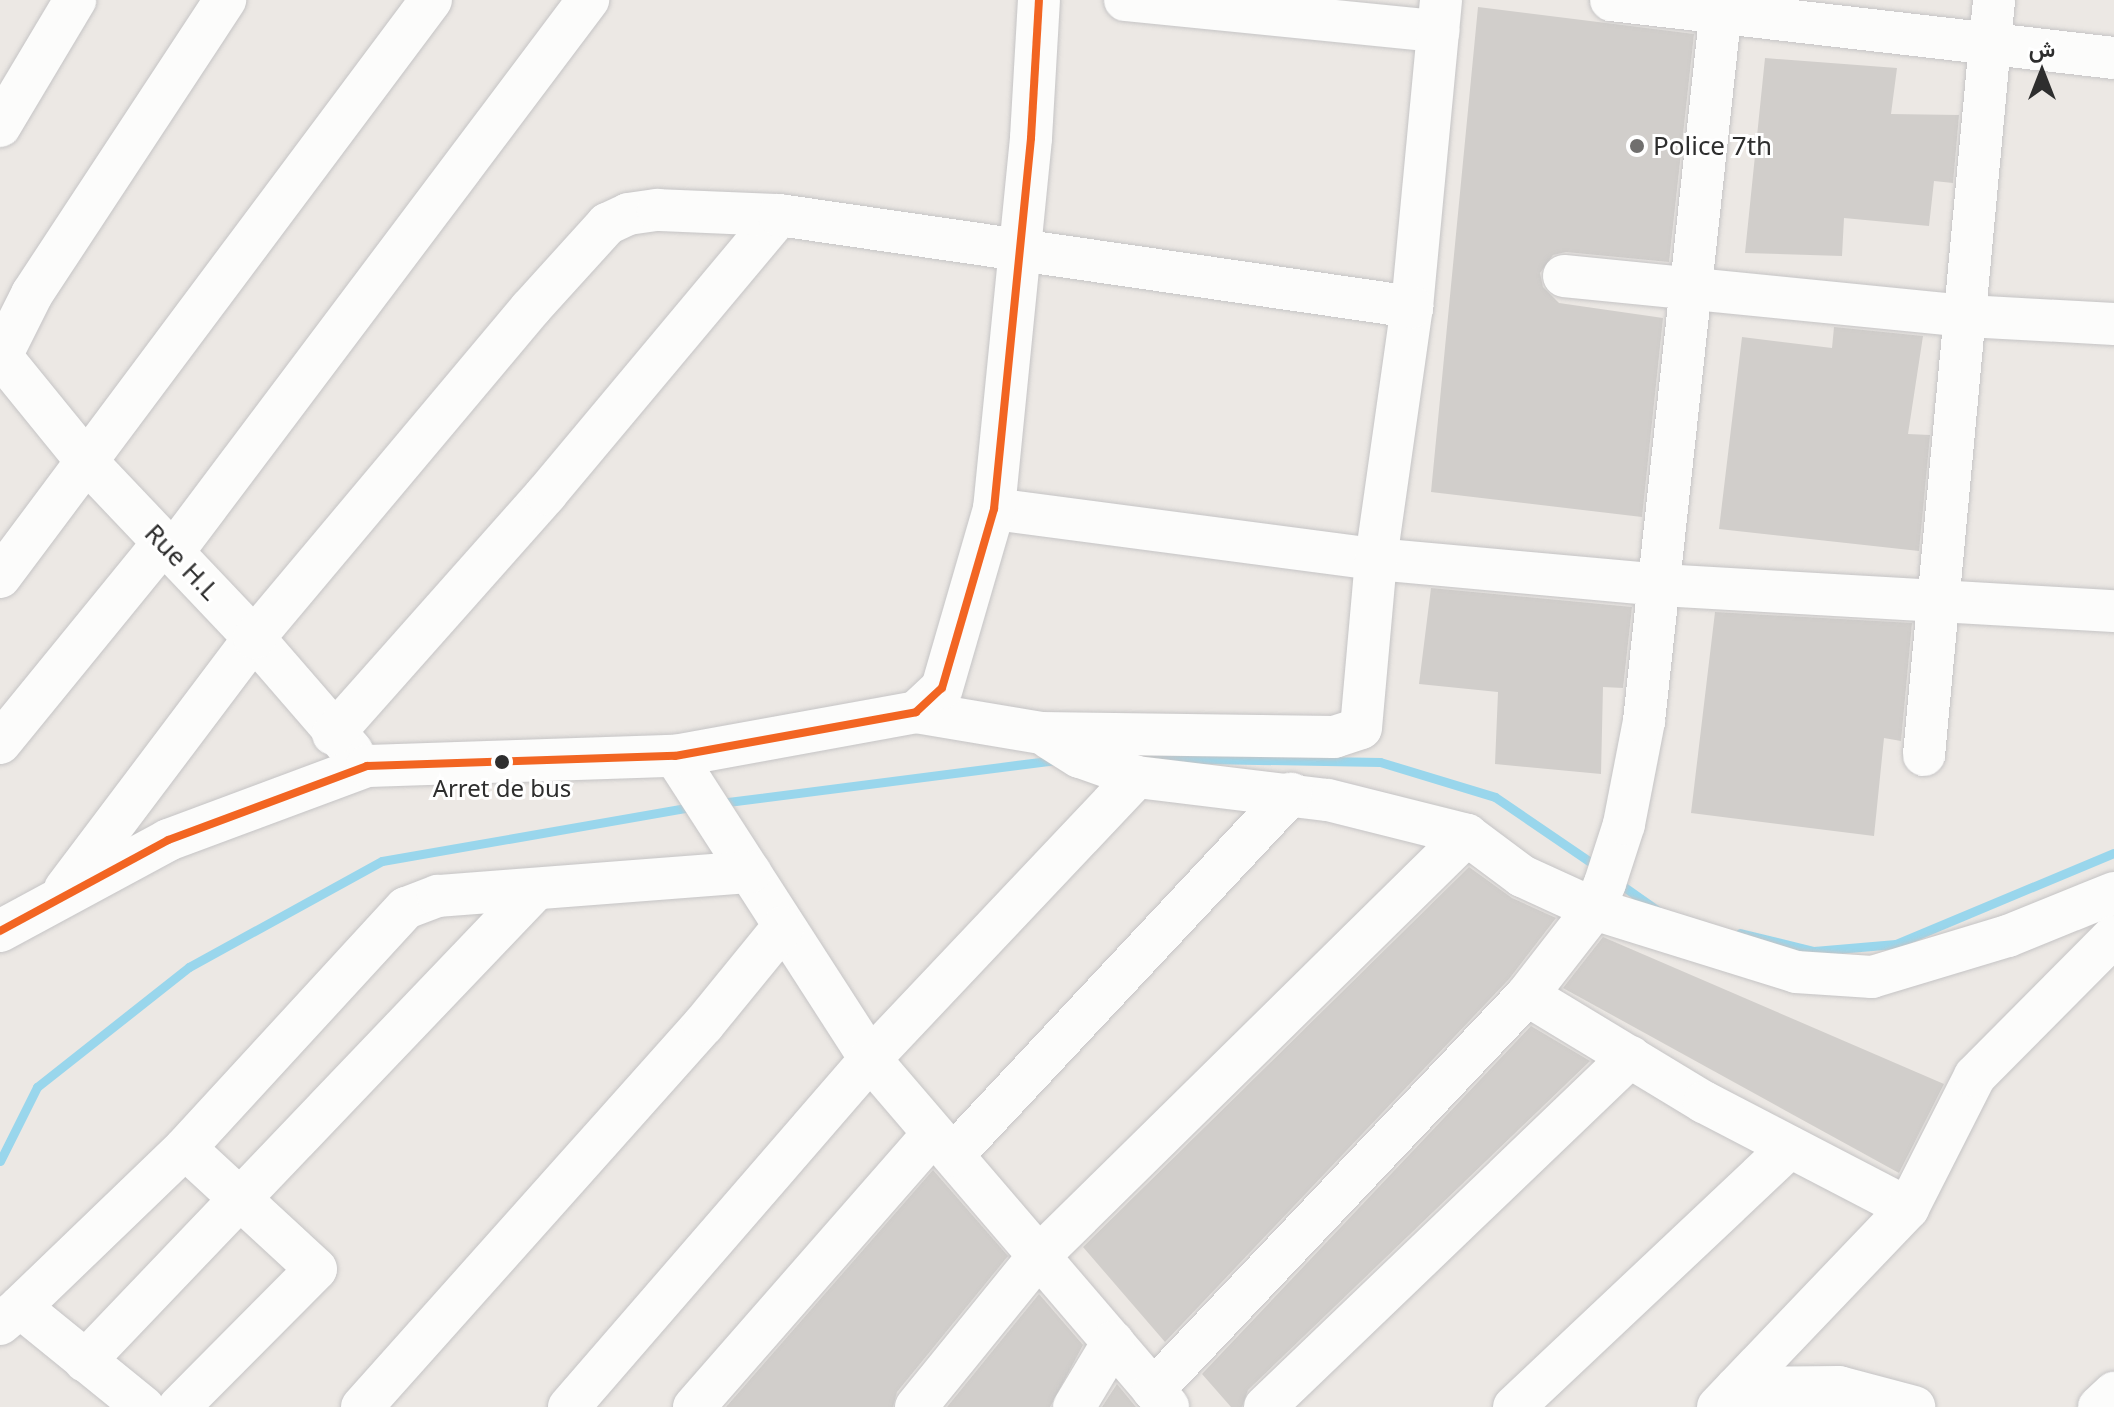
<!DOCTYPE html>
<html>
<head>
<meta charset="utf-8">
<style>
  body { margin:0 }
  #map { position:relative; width:2114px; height:1407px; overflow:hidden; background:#ece8e4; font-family:"Noto Sans",Vazirmatn,sans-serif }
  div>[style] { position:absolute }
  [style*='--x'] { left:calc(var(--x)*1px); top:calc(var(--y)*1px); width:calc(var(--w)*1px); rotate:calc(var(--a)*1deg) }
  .stream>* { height:9px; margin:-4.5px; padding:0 4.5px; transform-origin:4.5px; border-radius:4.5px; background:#99d6ec }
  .building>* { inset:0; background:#d1cecb }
  .roads { filter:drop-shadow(0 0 2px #c5c4c5) drop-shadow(0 0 2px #c5c4c5) }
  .minor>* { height:42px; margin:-21px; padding:0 21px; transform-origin:21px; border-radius:21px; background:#fcfcfb }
  .bus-1>* { height:8px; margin:-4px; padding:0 4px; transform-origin:4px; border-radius:4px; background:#f26522 }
  .dots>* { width:22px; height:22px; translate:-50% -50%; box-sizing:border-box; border:4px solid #fff; border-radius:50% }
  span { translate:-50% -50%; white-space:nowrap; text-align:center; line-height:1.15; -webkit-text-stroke:6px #fff; paint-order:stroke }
  .bus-label { font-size:24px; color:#2e2e2e }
  .poi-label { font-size:26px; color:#2e2e2e }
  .left { translate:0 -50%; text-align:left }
  .street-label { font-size:26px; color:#2e2e2e }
  .north { position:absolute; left:2002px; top:32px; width:80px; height:80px; -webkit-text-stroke:6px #fff; paint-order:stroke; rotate:0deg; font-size:22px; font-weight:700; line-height:32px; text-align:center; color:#2e2e2e }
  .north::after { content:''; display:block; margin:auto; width:28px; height:36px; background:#2e2e2e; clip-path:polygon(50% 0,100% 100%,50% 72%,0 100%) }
</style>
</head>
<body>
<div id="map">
  <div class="stream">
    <div style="--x:1149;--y:758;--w:231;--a:1"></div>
    <div style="--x:1380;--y:762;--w:120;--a:16.9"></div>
    <div style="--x:1495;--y:797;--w:126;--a:34.3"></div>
    <div style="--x:720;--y:803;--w:341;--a:-7.3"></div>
    <div style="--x:1617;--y:882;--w:49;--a:35"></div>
    <div style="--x:1740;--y:933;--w:76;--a:13.7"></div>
    <div style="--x:1814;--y:951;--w:82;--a:-4.9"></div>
    <div style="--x:1896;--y:944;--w:236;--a:-22.7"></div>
    <div style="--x:0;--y:1161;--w:83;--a:-63.4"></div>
    <div style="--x:37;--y:1087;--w:194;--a:-38.3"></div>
    <div style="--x:189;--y:967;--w:220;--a:-28.8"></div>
    <div style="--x:382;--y:861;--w:316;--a:-9.9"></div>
  </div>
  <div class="building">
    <div style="clip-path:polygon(1478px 7px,1694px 34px,1669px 262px,1566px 252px,1553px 255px,1540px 273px,1543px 287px,1559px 303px,1663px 318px,1642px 517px,1431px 492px)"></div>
    <div style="clip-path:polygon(1765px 58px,1897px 68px,1891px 114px,1959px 115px,1953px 183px,1934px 181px,1929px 226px,1844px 218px,1842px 256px,1745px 253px)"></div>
    <div style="clip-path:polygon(1834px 327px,1923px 336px,1908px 434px,1930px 435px,1919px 551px,1719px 529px,1742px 337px,1832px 348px)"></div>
    <div style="clip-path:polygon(1431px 588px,1632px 607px,1623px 688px,1603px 687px,1601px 774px,1495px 764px,1498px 692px,1419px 684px)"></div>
    <div style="clip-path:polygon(1715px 612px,1912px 623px,1901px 741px,1884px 738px,1874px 836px,1691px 813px)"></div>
    <div style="clip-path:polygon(1469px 867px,1512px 898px,1556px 918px,1509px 979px,1165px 1342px,1083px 1247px)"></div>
    <div style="clip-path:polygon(1603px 937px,1944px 1084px,1899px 1173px,1563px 988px)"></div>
    <div style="clip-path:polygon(1531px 1026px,1590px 1061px,1248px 1390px,1242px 1407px,1231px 1407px,1202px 1374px)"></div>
    <div style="clip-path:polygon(933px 1170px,1008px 1256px,897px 1392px,893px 1407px,726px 1407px)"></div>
    <div style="clip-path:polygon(1039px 1294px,1083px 1345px,1050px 1407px,947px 1407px)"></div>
    <div style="clip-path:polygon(1117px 1384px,1135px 1406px,1136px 1407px,1102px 1407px)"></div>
  </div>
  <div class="roads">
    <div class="minor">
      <div style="--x:1125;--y:0;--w:315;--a:5.7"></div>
      <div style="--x:1611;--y:0;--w:506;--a:6.58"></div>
      <div style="--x:0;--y:126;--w:147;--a:-59.2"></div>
      <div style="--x:1564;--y:276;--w:405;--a:5.7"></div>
      <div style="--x:1967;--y:316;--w:147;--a:3.1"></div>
      <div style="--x:0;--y:355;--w:138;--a:50.9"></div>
      <div style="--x:87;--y:462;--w:243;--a:46.5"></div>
      <div style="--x:254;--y:638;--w:150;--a:49.1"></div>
      <div style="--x:0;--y:358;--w:72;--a:-63.4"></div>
      <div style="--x:32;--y:294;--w:352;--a:-56.7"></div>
      <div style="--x:994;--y:509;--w:385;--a:7.5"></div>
      <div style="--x:1376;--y:559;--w:285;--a:5.2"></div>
      <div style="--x:1660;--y:585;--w:455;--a:3.3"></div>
      <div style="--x:173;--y:552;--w:691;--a:-53.06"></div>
      <div style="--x:0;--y:577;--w:720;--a:-53.24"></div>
      <div style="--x:916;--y:712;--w:127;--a:9.5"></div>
      <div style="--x:1041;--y:733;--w:293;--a:0.8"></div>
      <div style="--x:1334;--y:737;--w:28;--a:-18"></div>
      <div style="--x:1361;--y:728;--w:170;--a:-84.9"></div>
      <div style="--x:1376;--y:559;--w:255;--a:-81.9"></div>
      <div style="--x:1412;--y:307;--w:308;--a:-84.6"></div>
      <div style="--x:333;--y:734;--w:321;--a:-48.4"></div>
      <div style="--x:546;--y:494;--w:363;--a:-50.1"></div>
      <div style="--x:1049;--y:738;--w:36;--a:32"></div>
      <div style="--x:1080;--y:757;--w:60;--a:19.3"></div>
      <div style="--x:1137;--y:777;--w:192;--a:6.9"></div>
      <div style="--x:1328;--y:800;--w:143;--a:14.1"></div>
      <div style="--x:0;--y:743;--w:259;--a:-50.8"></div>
      <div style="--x:1924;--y:755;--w:758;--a:-84.7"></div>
      <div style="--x:675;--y:756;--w:360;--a:57.2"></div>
      <div style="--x:870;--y:1059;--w:458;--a:49.4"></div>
      <div style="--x:65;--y:889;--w:314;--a:-53"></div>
      <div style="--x:254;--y:638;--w:429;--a:-50"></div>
      <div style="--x:530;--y:309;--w:115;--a:-47.8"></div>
      <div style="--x:607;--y:224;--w:23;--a:-25"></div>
      <div style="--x:628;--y:214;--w:30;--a:-8"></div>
      <div style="--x:658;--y:210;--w:121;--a:2.4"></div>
      <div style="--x:779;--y:215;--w:640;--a:8.27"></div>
      <div style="--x:0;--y:931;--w:191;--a:-28.4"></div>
      <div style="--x:168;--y:840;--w:212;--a:-20.4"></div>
      <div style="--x:367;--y:766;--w:308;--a:-1.9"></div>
      <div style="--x:675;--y:756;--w:245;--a:-10.3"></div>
      <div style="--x:916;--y:712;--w:35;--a:-43"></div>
      <div style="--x:942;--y:688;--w:186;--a:-73.8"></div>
      <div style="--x:994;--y:509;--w:373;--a:-84.3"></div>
      <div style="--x:1031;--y:138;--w:138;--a:-86.7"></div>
      <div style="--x:1527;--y:995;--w:207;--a:31.2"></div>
      <div style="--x:1704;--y:1102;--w:230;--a:27.5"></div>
      <div style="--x:953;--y:1155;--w:495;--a:-46.9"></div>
      <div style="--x:20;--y:1307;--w:229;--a:-43.9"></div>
      <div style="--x:185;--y:1148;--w:326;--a:-47.4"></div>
      <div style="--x:406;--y:908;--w:34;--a:-21"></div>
      <div style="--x:438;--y:896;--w:313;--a:-4.4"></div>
      <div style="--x:0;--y:1324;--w:26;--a:-40"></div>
      <div style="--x:20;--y:1307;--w:159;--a:39.1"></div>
      <div style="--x:85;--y:1361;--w:650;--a:-46.31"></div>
      <div style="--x:1736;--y:1388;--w:103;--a:-0.6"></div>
      <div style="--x:1839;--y:1387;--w:78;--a:14.9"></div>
      <div style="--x:1153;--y:1390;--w:544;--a:-46.56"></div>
      <div style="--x:1527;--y:995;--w:109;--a:-52.1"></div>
      <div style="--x:1594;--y:909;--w:28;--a:-67"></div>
      <div style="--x:1605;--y:883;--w:62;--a:-72.1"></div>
      <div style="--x:1624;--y:824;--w:105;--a:-79"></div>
      <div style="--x:1644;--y:721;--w:725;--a:-83.83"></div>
      <div style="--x:179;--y:1407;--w:194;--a:-45.2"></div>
      <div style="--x:316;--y:1269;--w:178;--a:-137.3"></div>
      <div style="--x:362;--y:1407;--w:513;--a:-48.24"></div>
      <div style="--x:704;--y:1024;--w:125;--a:-50.8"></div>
      <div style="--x:569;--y:1407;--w:460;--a:-49.1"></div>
      <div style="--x:870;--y:1059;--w:388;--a:-46.6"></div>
      <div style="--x:694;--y:1407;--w:361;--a:-48.8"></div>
      <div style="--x:916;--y:1407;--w:193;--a:-50.9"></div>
      <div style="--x:1038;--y:1257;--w:602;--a:-44.53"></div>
      <div style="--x:1467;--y:835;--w:69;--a:36.7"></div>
      <div style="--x:1522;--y:876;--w:79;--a:24.6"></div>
      <div style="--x:1594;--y:909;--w:212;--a:17.3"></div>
      <div style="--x:1796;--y:972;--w:76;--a:3.8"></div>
      <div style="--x:1872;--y:977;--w:142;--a:-16.8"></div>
      <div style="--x:2008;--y:936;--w:114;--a:-22.1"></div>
      <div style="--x:1074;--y:1407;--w:76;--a:-59"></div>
      <div style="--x:1265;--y:1407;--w:506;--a:-43.8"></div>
      <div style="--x:1514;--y:1407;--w:379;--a:-43.3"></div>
      <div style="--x:1718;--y:1407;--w:275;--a:-46.3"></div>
      <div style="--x:1908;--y:1208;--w:148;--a:-63.1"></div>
      <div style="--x:1975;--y:1076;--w:197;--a:-45.2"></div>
      <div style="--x:2099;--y:1407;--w:21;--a:-43"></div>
    </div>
  </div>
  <div class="bus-1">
    <div style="--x:0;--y:931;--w:191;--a:-28.4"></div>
    <div style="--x:168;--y:840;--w:212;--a:-20.4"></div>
    <div style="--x:367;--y:766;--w:308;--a:-1.9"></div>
    <div style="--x:675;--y:756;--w:245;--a:-10.3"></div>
    <div style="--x:916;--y:712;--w:35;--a:-43"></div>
    <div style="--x:942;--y:688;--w:186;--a:-73.8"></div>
    <div style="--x:994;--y:509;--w:373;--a:-84.3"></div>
    <div style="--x:1031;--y:138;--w:138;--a:-86.7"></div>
  </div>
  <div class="dots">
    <div style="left:1637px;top:146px;background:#706f6e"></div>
    <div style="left:502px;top:762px;background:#2e2e2e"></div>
  </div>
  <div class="bus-label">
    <span style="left:502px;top:788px">Arret de bus</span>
  </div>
  <div class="poi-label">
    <span class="left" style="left:1653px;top:146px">Police 7th</span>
  </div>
  <div class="street-label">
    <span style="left:182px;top:562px;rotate:46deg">Rue H.L</span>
  </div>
  <div class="north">ش</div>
</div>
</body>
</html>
